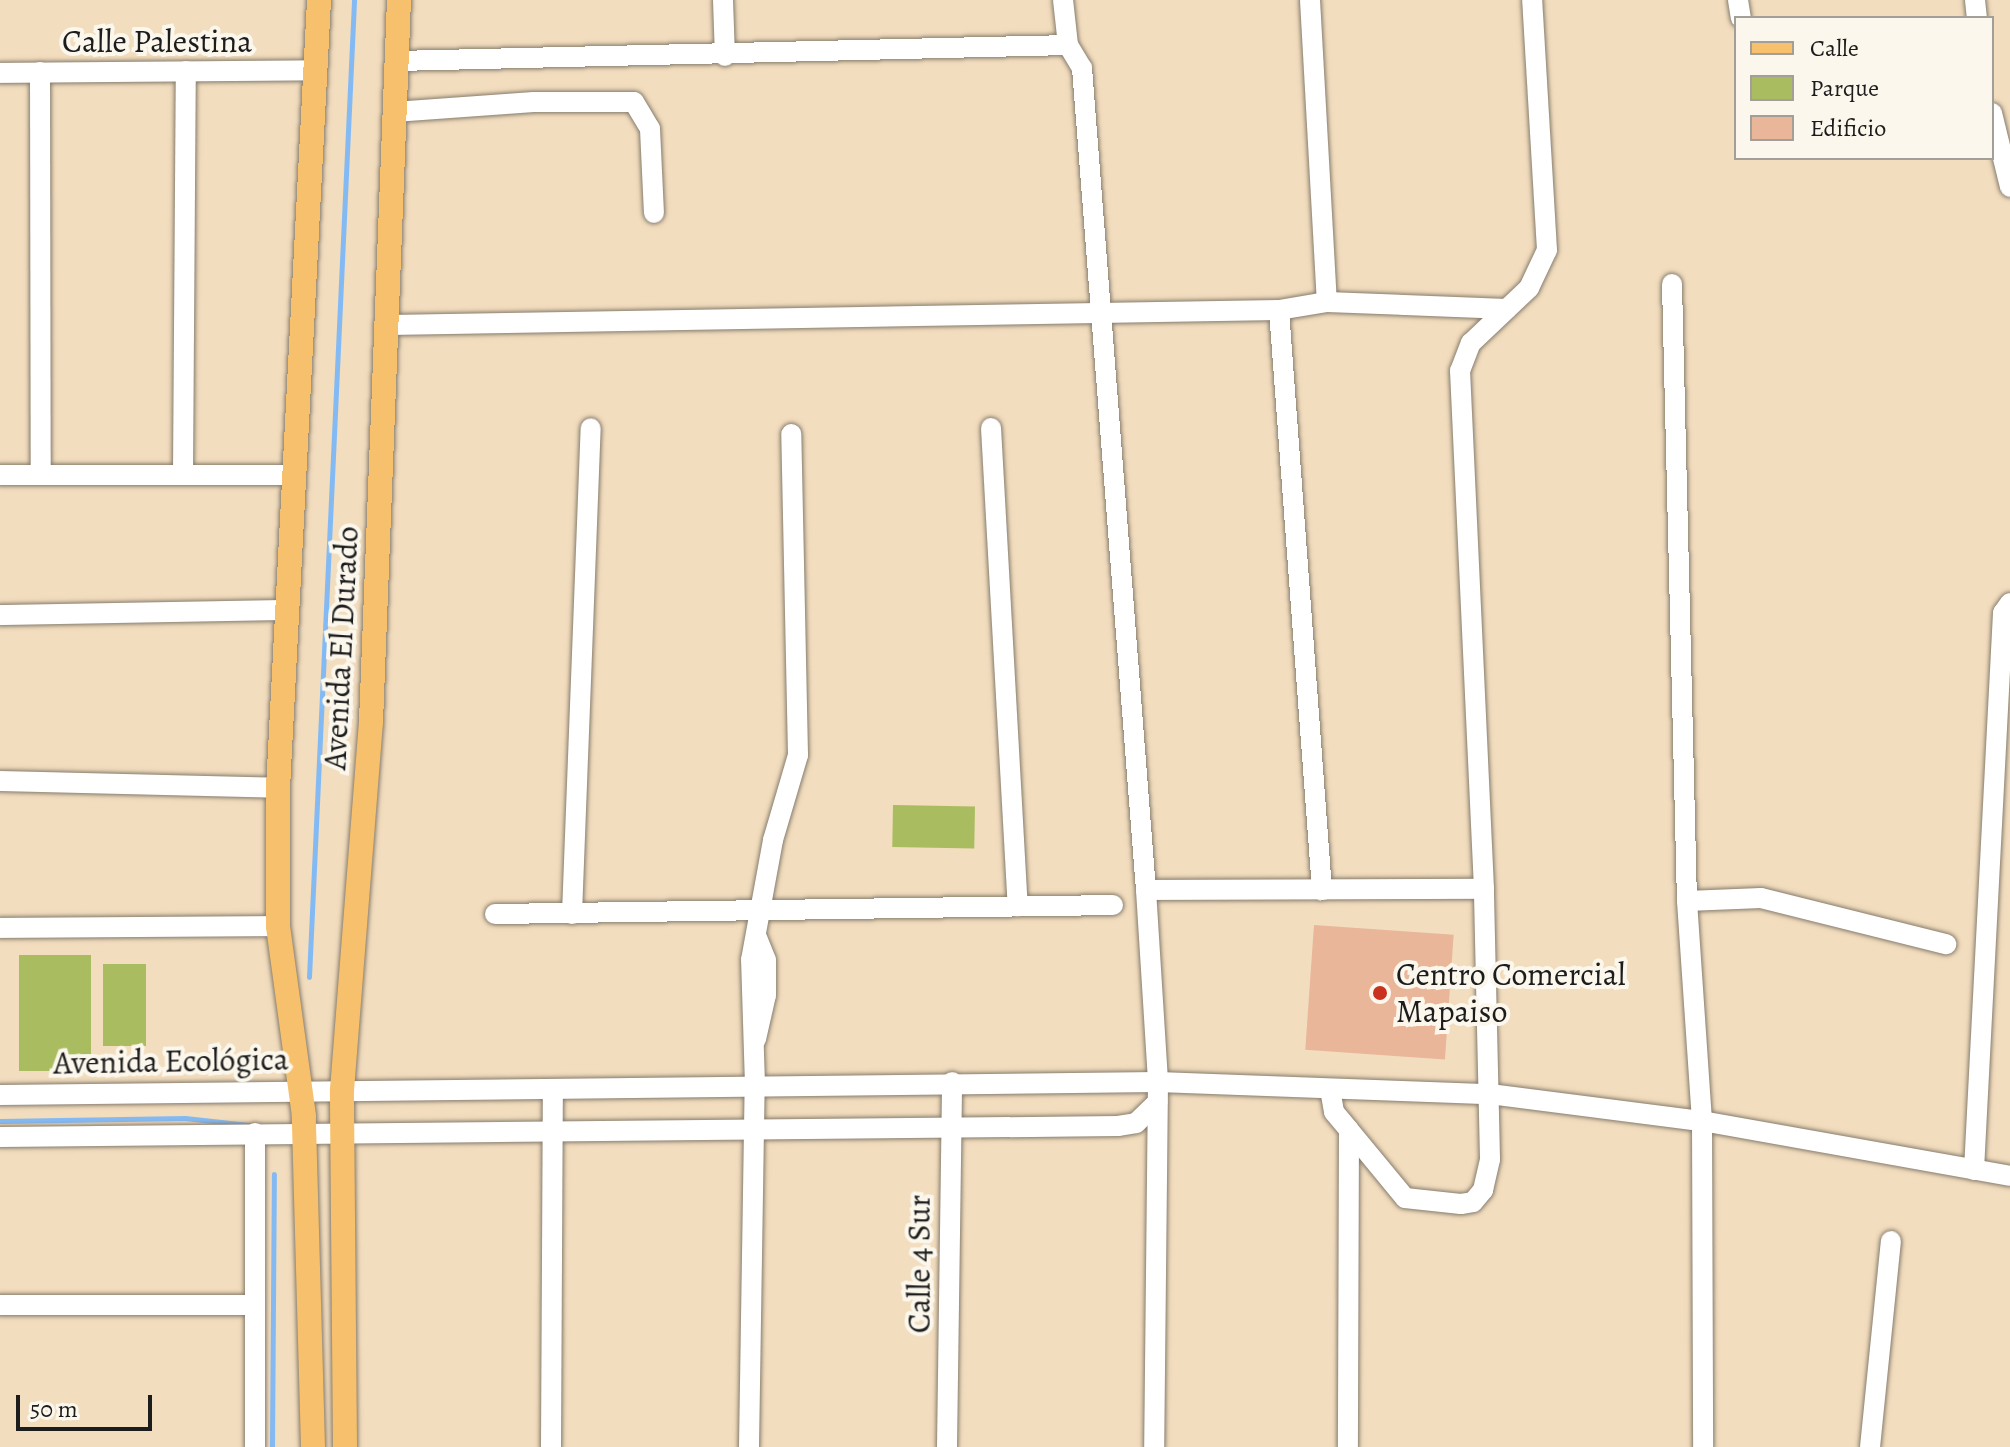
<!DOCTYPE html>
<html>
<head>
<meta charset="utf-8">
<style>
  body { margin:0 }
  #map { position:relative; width:2010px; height:1447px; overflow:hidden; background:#f2ddbe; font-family:Alegreya,serif }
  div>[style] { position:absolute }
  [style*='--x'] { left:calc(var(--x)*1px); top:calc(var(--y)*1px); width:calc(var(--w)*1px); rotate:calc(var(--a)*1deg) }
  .green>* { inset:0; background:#aabc60; transform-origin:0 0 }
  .stream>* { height:5px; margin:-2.5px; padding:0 2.5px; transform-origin:2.5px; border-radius:2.5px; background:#84baf3 }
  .building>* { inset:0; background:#e9b699; transform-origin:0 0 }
  .roads { filter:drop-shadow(0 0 2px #877c6d) drop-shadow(0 0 2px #877c6d) }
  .minor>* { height:20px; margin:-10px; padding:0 10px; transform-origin:10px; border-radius:10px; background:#fff }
  .major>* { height:24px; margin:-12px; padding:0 12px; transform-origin:12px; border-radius:12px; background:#f7c06c }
  .dots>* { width:22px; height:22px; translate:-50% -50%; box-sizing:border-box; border:4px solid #fbf7ec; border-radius:50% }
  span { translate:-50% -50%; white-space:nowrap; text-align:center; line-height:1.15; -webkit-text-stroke:8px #fbf7ec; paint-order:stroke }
  .street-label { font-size:32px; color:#1c1c1c }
  .poi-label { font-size:32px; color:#1c1c1c }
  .left { translate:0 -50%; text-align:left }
  .legend { position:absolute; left:1734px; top:16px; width:260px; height:144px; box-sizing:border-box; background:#fbf7ec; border:2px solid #a29f99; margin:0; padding:10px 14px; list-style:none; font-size:24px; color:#1c1c1c }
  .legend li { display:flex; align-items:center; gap:16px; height:40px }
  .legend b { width:40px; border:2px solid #a29f99 }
  .scale { position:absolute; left:16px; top:1395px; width:136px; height:36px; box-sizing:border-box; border:4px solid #1c1c1c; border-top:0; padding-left:10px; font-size:24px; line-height:28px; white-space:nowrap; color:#1c1c1c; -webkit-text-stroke:6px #fbf7ec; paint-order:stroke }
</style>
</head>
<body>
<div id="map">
  <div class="green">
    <div style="left:893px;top:805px;width:82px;height:42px;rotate:1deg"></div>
    <div style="left:19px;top:955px;width:72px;height:116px"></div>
    <div style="left:103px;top:964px;width:43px;height:82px"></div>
  </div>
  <div class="stream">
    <div style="--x:309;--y:977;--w:978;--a:-87.36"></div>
    <div style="--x:0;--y:1121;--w:185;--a:-0.9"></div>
    <div style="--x:185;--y:1118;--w:81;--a:6.3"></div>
    <div style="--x:272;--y:1447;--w:273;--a:-89.6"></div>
  </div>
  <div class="building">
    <div style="left:1314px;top:925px;width:140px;height:125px;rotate:4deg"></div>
  </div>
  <div class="roads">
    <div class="minor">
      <div style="--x:723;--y:0;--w:56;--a:88"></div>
      <div style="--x:1310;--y:0;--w:302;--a:86.8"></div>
      <div style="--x:1738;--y:0;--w:18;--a:81"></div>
      <div style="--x:1975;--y:0;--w:18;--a:84"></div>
      <div style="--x:1068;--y:45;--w:27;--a:59"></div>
      <div style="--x:1082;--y:68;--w:824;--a:85.55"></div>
      <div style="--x:1146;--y:890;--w:192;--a:86.4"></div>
      <div style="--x:1158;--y:1082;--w:365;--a:90.6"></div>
      <div style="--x:396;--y:61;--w:672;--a:-1.36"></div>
      <div style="--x:1068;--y:45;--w:45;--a:-96.3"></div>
      <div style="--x:40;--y:72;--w:402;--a:89.9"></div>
      <div style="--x:0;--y:73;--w:314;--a:-0.5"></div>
      <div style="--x:394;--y:112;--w:140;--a:-4.1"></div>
      <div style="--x:534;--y:102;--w:100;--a:0"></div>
      <div style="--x:634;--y:102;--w:31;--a:59"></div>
      <div style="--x:650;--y:129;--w:84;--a:87.3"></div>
      <div style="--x:1992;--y:113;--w:76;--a:76.3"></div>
      <div style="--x:1672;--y:284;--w:617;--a:88.61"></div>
      <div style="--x:1687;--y:901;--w:221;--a:86.1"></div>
      <div style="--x:1702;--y:1121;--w:326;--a:89.8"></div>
      <div style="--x:1279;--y:310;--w:582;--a:85.76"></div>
      <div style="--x:389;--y:325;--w:890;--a:-0.97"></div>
      <div style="--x:1279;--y:310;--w:49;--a:-9.5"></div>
      <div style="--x:1327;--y:302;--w:180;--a:2.2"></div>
      <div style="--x:991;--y:428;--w:479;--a:86.8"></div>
      <div style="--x:183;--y:473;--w:402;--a:-89.6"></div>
      <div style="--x:0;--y:475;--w:295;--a:0"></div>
      <div style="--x:0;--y:615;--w:287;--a:-1"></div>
      <div style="--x:0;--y:781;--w:278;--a:1.4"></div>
      <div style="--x:1146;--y:890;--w:338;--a:-0.2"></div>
      <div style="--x:1687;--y:901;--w:74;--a:-2.3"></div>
      <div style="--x:1761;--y:898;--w:191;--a:14"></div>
      <div style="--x:495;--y:914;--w:618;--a:-0.83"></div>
      <div style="--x:572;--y:914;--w:486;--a:-87.8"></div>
      <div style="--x:0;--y:928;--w:278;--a:-0.4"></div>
      <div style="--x:756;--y:1039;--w:45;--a:-77.2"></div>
      <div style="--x:766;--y:995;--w:35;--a:-90"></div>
      <div style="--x:766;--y:960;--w:24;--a:-112"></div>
      <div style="--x:1330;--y:1089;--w:23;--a:80"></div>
      <div style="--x:1334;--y:1112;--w:23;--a:50"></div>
      <div style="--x:1349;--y:1130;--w:317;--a:90.2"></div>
      <div style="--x:0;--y:1095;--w:1158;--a:-0.64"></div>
      <div style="--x:1158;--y:1082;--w:332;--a:2.1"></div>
      <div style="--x:1490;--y:1094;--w:214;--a:7.3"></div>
      <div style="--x:1702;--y:1121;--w:313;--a:10.1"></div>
      <div style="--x:1349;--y:1130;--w:88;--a:50.5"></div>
      <div style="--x:1405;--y:1198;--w:56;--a:6.1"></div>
      <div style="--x:1461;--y:1204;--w:12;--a:-9"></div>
      <div style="--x:1473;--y:1202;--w:16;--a:-50"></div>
      <div style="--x:1483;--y:1190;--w:32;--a:-77"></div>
      <div style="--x:1490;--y:1159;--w:270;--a:-91.3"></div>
      <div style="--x:1484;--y:889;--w:519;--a:-92.65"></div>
      <div style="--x:1460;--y:371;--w:30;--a:-69"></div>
      <div style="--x:1471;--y:343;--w:80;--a:-43.5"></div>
      <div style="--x:1529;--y:288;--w:42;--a:-64.7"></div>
      <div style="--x:1547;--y:250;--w:250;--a:-93.4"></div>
      <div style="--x:0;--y:1137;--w:1118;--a:-0.56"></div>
      <div style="--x:1118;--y:1126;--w:18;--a:-9"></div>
      <div style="--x:1136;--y:1123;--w:30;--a:-44"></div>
      <div style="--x:1974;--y:1170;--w:558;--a:-87.02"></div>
      <div style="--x:2003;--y:613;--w:12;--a:-55"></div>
      <div style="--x:0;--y:1305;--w:253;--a:0"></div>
      <div style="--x:255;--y:1447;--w:314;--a:-90"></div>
      <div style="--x:551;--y:1447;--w:358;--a:-89.7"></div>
      <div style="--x:749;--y:1447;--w:362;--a:-89.1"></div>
      <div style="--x:755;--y:1085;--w:125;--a:-91.8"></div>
      <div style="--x:751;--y:960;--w:122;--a:-79.6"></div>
      <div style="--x:773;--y:840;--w:89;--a:-73.6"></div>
      <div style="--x:798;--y:755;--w:321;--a:-91.2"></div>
      <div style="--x:947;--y:1447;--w:365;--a:-89.2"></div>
      <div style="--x:1870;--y:1447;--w:207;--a:-84.2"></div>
    </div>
    <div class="major">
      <div style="--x:313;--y:1447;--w:331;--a:-91.6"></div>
      <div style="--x:304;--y:1116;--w:192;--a:-97.8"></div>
      <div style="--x:278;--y:926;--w:138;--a:-90"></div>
      <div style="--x:278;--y:788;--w:789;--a:-87.02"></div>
      <div style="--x:345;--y:1447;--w:357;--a:-90.5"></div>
      <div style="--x:342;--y:1090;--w:369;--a:-85.5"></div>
      <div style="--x:371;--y:722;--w:723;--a:-87.78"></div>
    </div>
  </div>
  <div class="dots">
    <div style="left:1380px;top:993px;background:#c8321e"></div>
  </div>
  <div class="street-label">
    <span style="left:157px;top:41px">Calle Palestina</span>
    <span style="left:341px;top:648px;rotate:-87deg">Avenida El Durado</span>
    <span style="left:171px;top:1061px;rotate:-1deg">Avenida Ecológica</span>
    <span style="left:919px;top:1264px;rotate:-90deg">Calle 4 Sur</span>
  </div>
  <div class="poi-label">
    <span class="left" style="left:1396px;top:993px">Centro Comercial<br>Mapaiso</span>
  </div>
  <ul class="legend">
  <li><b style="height:10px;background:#f7c06c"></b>Calle</li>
  <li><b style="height:22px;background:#aabc60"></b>Parque</li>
  <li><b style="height:22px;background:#e9b699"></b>Edificio</li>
  </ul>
  <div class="scale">50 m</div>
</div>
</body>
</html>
